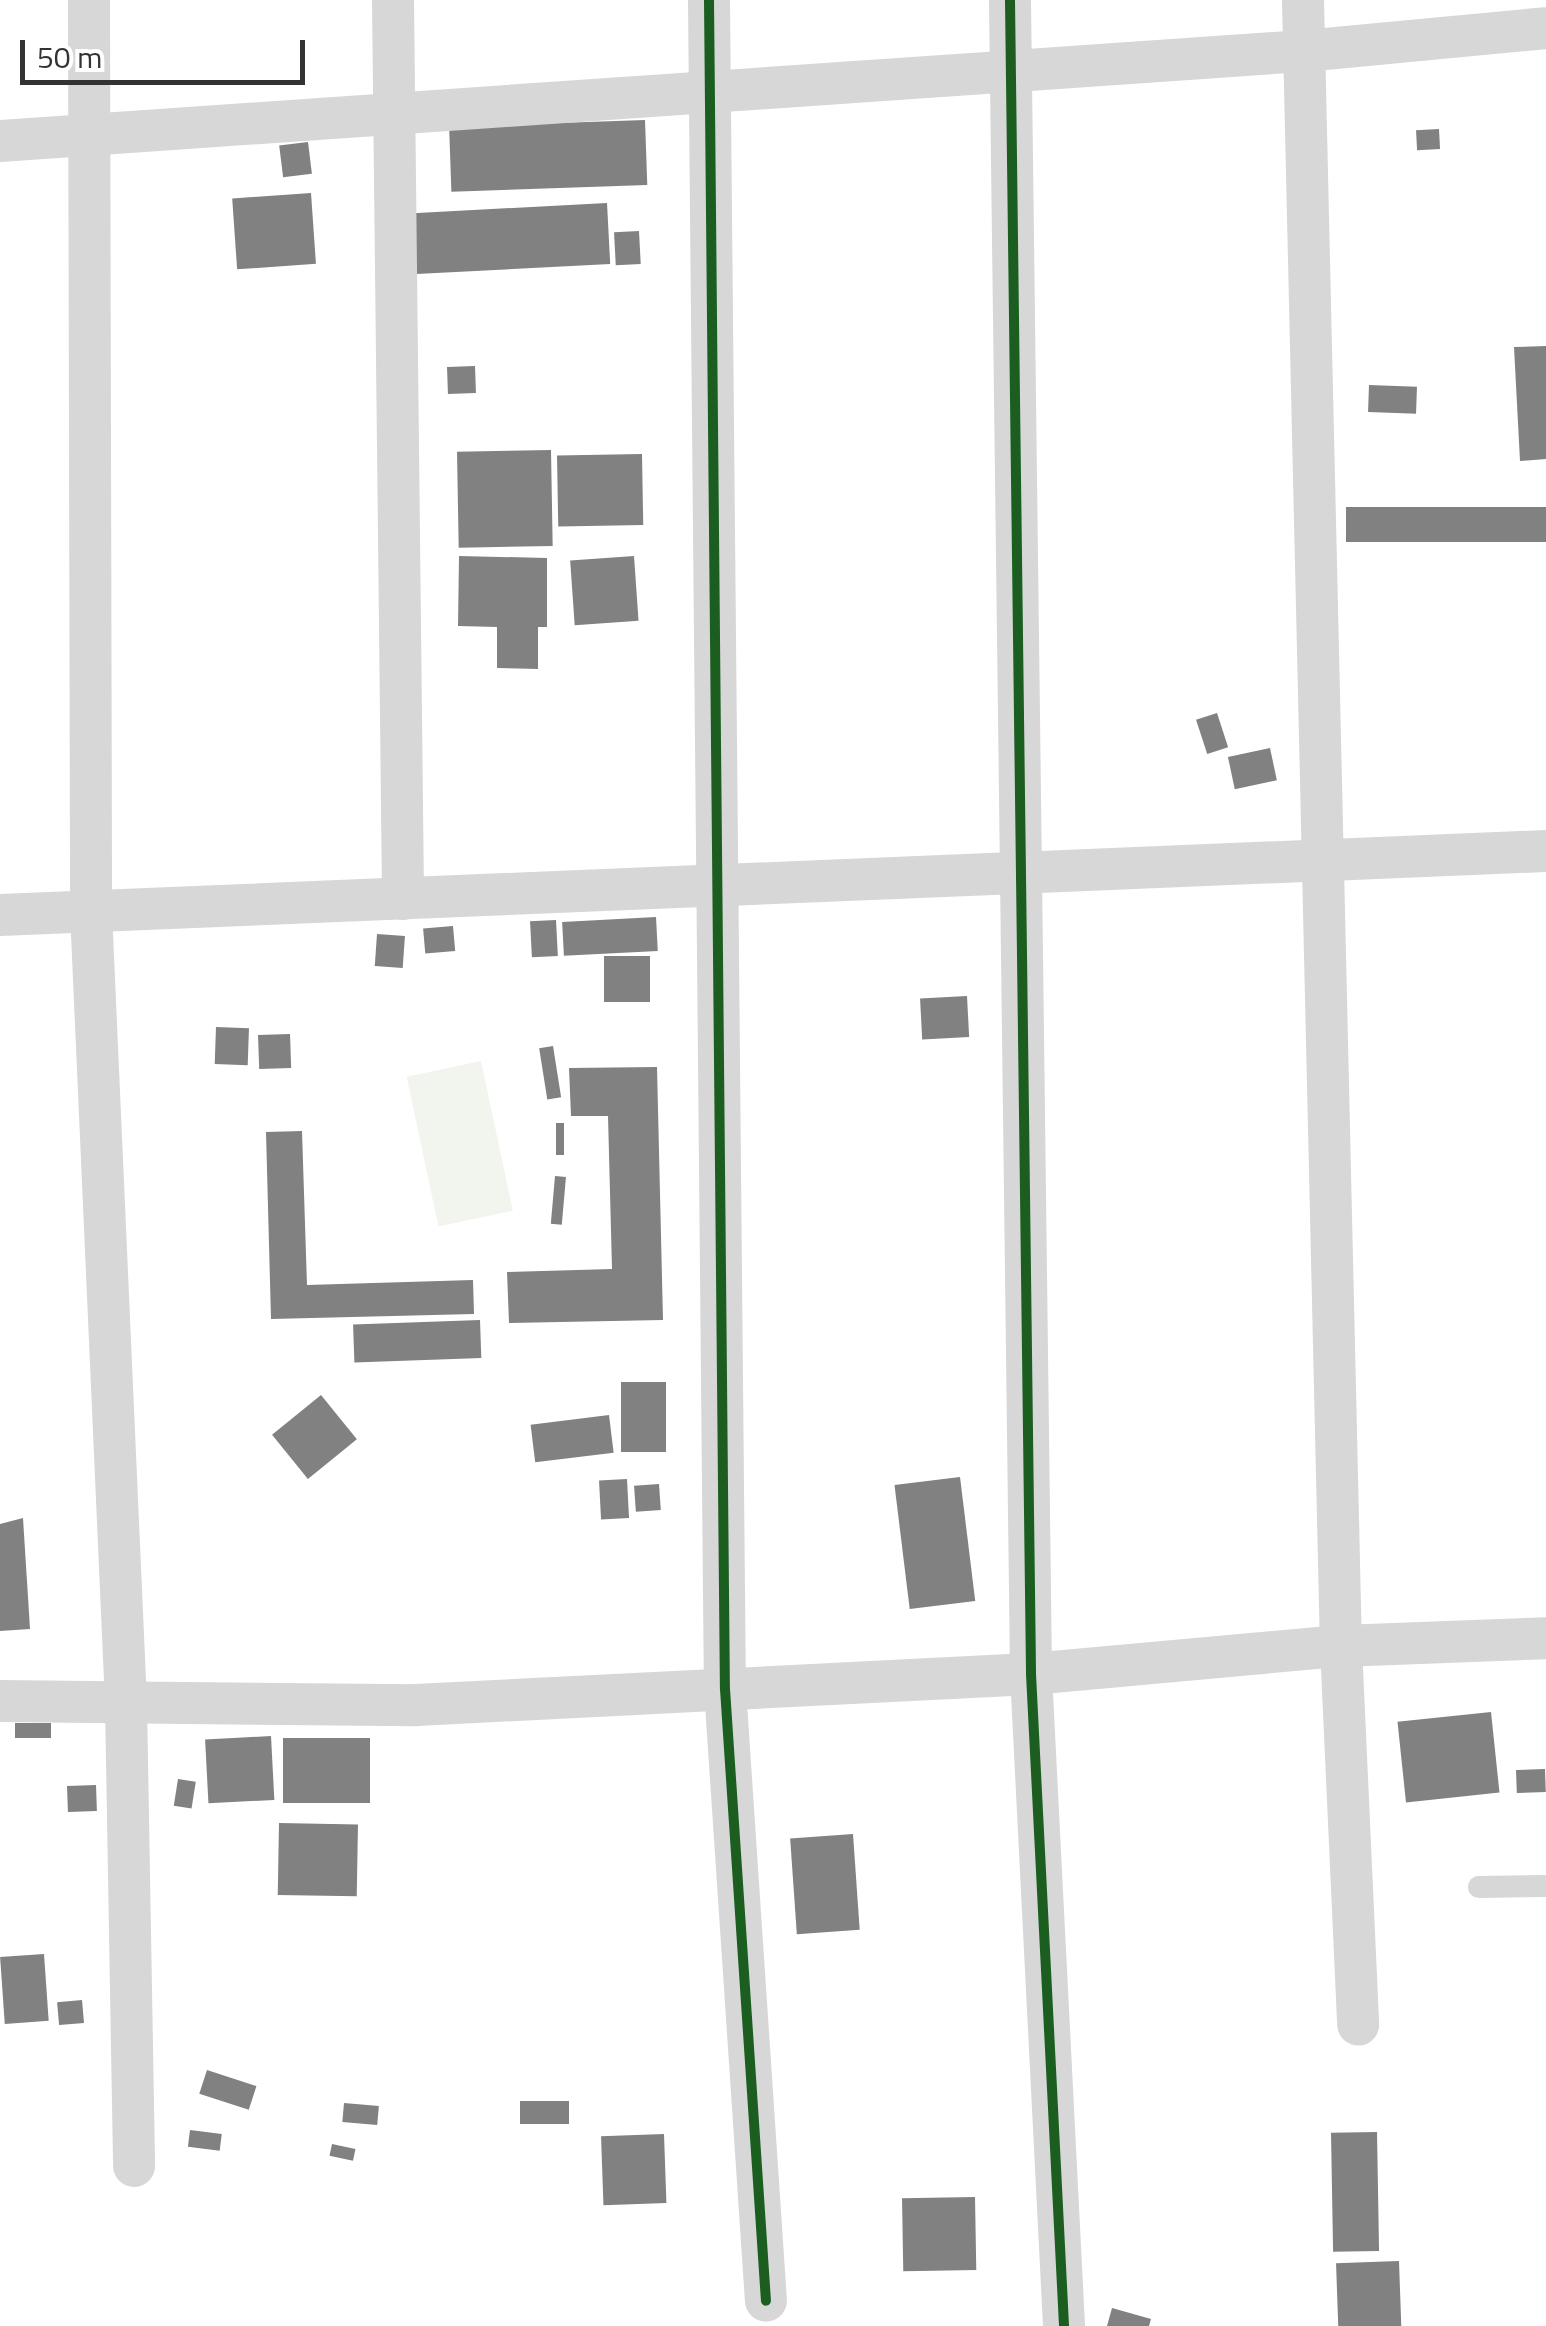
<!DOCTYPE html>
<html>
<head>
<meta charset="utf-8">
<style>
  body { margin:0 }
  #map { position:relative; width:1546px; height:2326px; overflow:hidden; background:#fff; font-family:"Titillium Web",sans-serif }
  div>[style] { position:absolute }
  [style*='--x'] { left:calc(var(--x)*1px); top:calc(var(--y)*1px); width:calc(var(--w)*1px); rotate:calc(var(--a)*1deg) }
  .green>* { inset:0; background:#f1f5ed; transform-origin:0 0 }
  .building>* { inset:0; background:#818181; transform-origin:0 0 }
  .service>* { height:22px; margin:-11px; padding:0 11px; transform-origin:11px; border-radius:11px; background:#d7d7d7 }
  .minor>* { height:42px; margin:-21px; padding:0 21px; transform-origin:21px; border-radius:21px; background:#d7d7d7 }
  .cycleway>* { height:10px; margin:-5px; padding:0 5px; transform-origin:5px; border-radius:5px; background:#1b5e20 }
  span { translate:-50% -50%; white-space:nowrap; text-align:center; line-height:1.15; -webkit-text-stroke:10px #fff; paint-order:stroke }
  .scale { position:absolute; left:20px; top:40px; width:285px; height:45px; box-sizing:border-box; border:5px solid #333; border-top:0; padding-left:12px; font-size:30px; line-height:35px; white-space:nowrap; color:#333; -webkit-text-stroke:8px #fff; paint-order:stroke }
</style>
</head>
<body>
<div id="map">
  <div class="green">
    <div style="left:481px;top:1061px;width:153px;height:76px;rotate:78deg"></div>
  </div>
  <div class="building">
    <div style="left:645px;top:120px;width:65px;height:196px;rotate:88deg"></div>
    <div style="left:1439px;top:129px;width:20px;height:23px;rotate:87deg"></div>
    <div style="left:308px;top:142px;width:32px;height:29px;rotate:83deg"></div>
    <div style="left:311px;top:193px;width:71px;height:79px;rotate:86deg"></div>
    <div style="left:607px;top:203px;width:61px;height:199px;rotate:87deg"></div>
    <div style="left:639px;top:231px;width:33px;height:25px;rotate:87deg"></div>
    <div style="clip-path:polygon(1546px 346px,1546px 459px,1520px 461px,1514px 347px)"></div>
    <div style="left:475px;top:366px;width:27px;height:28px;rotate:88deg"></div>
    <div style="left:1369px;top:385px;width:48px;height:27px;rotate:2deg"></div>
    <div style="left:551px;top:450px;width:96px;height:94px;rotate:89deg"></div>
    <div style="left:642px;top:454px;width:71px;height:85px;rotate:89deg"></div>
    <div style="left:1546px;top:507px;width:35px;height:200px;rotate:90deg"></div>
    <div style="clip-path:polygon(459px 556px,547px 558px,547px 627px,538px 627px,538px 669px,497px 668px,497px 627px,458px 626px)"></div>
    <div style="left:634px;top:556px;width:65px;height:64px;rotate:86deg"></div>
    <div style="left:1217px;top:713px;width:36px;height:22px;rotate:72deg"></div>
    <div style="left:1270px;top:748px;width:33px;height:43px;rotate:78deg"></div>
    <div style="left:656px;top:917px;width:34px;height:94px;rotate:87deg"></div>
    <div style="left:556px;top:920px;width:36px;height:26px;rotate:87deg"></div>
    <div style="left:453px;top:926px;width:25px;height:30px;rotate:85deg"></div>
    <div style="left:377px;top:934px;width:28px;height:32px;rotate:4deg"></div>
    <div style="left:604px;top:956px;width:46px;height:46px"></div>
    <div style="left:967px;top:996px;width:41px;height:47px;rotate:87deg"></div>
    <div style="left:216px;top:1027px;width:33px;height:37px;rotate:2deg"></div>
    <div style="left:290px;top:1034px;width:34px;height:32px;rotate:88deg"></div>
    <div style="left:553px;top:1046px;width:52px;height:14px;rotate:81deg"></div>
    <div style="clip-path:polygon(657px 1067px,663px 1320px,509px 1323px,507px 1272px,612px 1269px,608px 1116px,571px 1116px,569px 1068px)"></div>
    <div style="left:556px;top:1123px;width:8px;height:32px"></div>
    <div style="clip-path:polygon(302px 1131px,307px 1285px,473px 1280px,474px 1314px,271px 1319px,266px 1132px)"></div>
    <div style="left:555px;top:1176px;width:11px;height:48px;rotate:5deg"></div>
    <div style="left:480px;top:1320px;width:38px;height:127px;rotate:88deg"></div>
    <div style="left:621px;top:1382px;width:45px;height:70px"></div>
    <div style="left:321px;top:1395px;width:57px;height:63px;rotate:51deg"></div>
    <div style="left:609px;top:1415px;width:38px;height:79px;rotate:83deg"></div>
    <div style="left:960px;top:1477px;width:125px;height:66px;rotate:83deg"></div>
    <div style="left:627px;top:1479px;width:39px;height:28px;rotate:87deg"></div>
    <div style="left:659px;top:1484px;width:26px;height:25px;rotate:86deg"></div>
    <div style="clip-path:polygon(23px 1518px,30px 1629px,0 1631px,0 1524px)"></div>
    <div style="left:1491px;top:1712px;width:81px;height:94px;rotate:84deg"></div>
    <div style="left:51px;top:1723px;width:15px;height:36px;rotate:90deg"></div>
    <div style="left:271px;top:1736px;width:64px;height:66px;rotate:87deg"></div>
    <div style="left:283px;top:1738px;width:87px;height:65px"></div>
    <div style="left:1545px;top:1769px;width:23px;height:29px;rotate:88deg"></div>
    <div style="left:178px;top:1779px;width:18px;height:27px;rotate:9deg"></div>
    <div style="left:96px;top:1785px;width:26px;height:29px;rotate:88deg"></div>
    <div style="left:279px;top:1823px;width:79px;height:72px;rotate:1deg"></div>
    <div style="left:853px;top:1834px;width:96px;height:63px;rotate:86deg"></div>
    <div style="left:44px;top:1954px;width:67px;height:44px;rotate:86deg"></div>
    <div style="left:82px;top:2000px;width:23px;height:25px;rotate:85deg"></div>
    <div style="left:207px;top:2070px;width:52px;height:25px;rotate:18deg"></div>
    <div style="left:520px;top:2101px;width:49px;height:23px"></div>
    <div style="left:344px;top:2103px;width:35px;height:19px;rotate:5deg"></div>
    <div style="left:190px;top:2130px;width:32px;height:17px;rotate:7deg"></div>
    <div style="left:1377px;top:2132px;width:119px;height:46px;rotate:89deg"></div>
    <div style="left:664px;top:2134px;width:69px;height:63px;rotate:88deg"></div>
    <div style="left:332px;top:2144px;width:24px;height:12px;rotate:12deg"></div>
    <div style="left:975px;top:2197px;width:73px;height:73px;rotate:89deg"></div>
    <div style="left:1399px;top:2261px;width:65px;height:63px;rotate:88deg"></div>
    <div style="clip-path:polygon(1112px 2308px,1151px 2319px,1149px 2326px,1107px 2326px)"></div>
  </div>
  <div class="service">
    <div style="--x:1479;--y:1887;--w:67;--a:-0.9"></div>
  </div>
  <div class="minor">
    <div style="--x:89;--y:0;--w:911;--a:89.87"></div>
    <div style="--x:91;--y:911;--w:793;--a:87.47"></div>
    <div style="--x:126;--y:1703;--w:463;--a:89"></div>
    <div style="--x:393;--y:0;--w:899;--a:89.36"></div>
    <div style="--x:709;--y:0;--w:1689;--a:89.46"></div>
    <div style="--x:725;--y:1689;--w:613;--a:86.17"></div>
    <div style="--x:1010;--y:0;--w:1674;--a:89.28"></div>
    <div style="--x:1031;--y:1674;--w:653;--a:87.1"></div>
    <div style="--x:1303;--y:0;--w:1646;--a:88.68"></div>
    <div style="--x:1341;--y:1646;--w:379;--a:87.4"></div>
    <div style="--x:0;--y:141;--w:1307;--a:-3.95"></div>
    <div style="--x:1304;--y:51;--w:243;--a:-5.4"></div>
    <div style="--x:0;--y:915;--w:1547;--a:-2.37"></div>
    <div style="--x:0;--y:1701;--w:416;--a:0.6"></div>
    <div style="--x:416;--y:1705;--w:616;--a:-2.89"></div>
    <div style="--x:1031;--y:1674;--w:311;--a:-5.2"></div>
    <div style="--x:1341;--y:1646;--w:205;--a:-2.2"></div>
  </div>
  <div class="cycleway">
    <div style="--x:709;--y:0;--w:1689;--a:89.46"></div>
    <div style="--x:725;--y:1689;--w:613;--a:86.17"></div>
    <div style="--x:1010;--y:0;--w:1674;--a:89.28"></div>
    <div style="--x:1031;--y:1674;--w:653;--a:87.1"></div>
  </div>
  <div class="scale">50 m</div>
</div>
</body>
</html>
